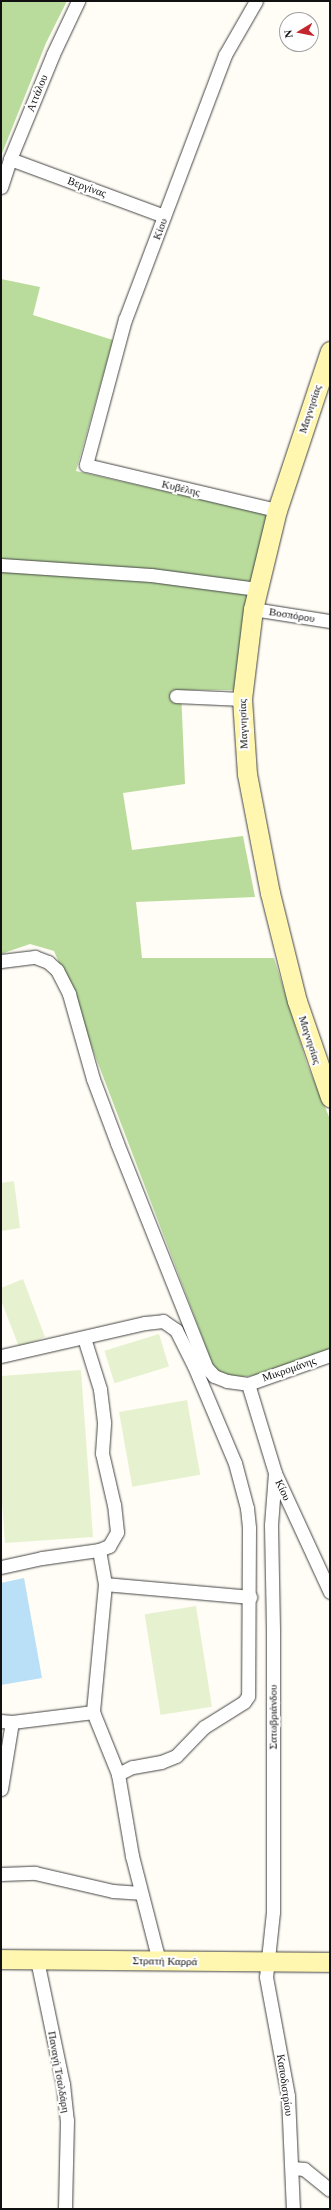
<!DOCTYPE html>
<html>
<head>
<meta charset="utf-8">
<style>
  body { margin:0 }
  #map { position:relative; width:331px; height:2210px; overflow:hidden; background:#fffdf5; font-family:Georgia,serif }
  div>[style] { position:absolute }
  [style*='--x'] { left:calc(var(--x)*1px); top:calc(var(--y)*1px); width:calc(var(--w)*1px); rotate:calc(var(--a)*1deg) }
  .forest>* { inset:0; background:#b9dc9c }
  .pitch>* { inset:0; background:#e6f2cf; transform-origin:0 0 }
  .water>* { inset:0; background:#b9e0f7 }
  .roads { filter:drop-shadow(0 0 1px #444) drop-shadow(0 0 1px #444) }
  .street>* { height:13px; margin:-6.5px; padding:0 6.5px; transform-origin:6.5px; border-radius:6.5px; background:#fff }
  .secondary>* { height:19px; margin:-9.5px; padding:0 9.5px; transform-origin:9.5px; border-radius:9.5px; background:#fff6b0 }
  span { translate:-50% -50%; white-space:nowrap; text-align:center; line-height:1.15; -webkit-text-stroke:4px #fff; paint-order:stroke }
  .street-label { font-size:11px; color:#111 }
  .frame { position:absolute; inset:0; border:2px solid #111; pointer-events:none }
  .north { position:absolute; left:279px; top:12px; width:40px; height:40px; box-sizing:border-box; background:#fff; border:1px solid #a0a0a0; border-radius:50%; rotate:260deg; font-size:11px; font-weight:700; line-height:16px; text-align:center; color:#111 }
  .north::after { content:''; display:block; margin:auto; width:14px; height:18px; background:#c4262e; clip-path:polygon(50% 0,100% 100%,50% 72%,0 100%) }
</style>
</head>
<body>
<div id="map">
  <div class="forest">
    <div style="clip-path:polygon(1px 1px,67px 1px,46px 43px,1px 156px)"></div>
    <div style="clip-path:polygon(1px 279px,40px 287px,33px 315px,113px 340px,76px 471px,269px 515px,234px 690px,181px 690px,185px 784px,123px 793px,132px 850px,243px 836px,255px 897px,136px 902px,142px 958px,274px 958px,307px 1064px,330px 1119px,330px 1350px,257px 1375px,234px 1378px,216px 1373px,64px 974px,54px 951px,30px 944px,1px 954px)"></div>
  </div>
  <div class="pitch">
    <div style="clip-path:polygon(14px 1181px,20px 1228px,1px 1231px,1px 1183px)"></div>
    <div style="clip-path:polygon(23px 1279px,45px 1337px,19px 1347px,1px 1300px,1px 1288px)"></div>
    <div style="left:159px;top:1334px;width:34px;height:57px;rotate:73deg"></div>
    <div style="clip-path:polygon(81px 1370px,93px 1537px,5px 1543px,1px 1486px,1px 1376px)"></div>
    <div style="left:187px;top:1400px;width:76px;height:69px;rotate:80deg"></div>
    <div style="left:196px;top:1606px;width:102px;height:52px;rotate:81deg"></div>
  </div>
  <div class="water">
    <div style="clip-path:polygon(24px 1578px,42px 1678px,1px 1685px,1px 1583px)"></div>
  </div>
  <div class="roads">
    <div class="street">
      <div style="--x:256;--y:1;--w:62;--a:119.9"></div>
      <div style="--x:225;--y:55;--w:282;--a:110.7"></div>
      <div style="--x:125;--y:319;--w:151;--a:105"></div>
      <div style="--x:86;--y:465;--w:196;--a:13.3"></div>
      <div style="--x:10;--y:159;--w:164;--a:20.3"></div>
      <div style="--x:1;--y:187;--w:29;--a:-72"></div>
      <div style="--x:10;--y:159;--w:113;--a:-67.7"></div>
      <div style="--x:53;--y:54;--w:59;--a:-64.7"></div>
      <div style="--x:1;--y:565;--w:150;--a:3.8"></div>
      <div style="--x:151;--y:575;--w:107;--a:7.5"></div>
      <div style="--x:253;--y:609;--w:78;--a:8.9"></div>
      <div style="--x:176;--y:696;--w:66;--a:2.6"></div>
      <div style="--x:1;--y:961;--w:34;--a:-7"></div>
      <div style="--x:35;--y:957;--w:14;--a:21"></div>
      <div style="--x:48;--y:962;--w:12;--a:42"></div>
      <div style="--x:57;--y:970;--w:27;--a:63"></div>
      <div style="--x:69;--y:994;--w:88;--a:74.2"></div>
      <div style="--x:93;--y:1079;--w:68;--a:69.4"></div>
      <div style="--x:117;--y:1143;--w:241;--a:68.3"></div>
      <div style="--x:206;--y:1367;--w:12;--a:48"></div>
      <div style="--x:214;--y:1376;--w:14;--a:21"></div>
      <div style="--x:227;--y:1381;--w:21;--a:8"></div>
      <div style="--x:248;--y:1384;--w:87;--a:-19.5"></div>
      <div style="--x:1;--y:1356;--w:148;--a:-12.9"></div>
      <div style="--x:145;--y:1323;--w:18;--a:-6"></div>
      <div style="--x:163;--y:1321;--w:16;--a:35"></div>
      <div style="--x:176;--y:1330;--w:40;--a:63.4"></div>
      <div style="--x:194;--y:1366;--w:105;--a:67.1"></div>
      <div style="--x:235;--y:1463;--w:47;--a:75.1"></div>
      <div style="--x:247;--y:1508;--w:20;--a:84"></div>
      <div style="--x:249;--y:1528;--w:168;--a:90.3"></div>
      <div style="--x:248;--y:1696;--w:7;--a:124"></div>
      <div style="--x:244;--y:1702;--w:47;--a:148"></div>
      <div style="--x:204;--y:1727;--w:40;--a:134"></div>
      <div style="--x:176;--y:1756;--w:16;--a:158"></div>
      <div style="--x:161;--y:1762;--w:29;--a:170"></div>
      <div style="--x:132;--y:1767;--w:16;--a:153"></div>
      <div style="--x:248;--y:1384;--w:93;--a:73.1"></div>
      <div style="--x:275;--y:1473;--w:131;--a:65.2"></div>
      <div style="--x:275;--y:1473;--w:52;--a:94.4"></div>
      <div style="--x:271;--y:1525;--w:107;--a:88.9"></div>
      <div style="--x:273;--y:1632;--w:280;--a:90"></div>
      <div style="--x:273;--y:1912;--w:65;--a:96.1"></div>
      <div style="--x:266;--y:1977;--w:121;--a:79.5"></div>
      <div style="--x:288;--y:2096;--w:113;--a:87.5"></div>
      <div style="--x:99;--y:1550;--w:35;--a:80"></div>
      <div style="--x:105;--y:1584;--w:129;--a:95.4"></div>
      <div style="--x:93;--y:1712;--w:67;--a:68"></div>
      <div style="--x:118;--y:1774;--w:83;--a:80.3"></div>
      <div style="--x:132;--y:1856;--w:108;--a:75.6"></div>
      <div style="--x:1;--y:1567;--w:42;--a:-12.4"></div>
      <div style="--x:42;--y:1558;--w:58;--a:-8"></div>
      <div style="--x:99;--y:1550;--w:11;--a:-22"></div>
      <div style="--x:109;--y:1546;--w:16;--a:-60"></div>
      <div style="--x:117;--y:1532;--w:27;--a:-96"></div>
      <div style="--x:114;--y:1505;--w:53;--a:-103"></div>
      <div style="--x:102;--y:1453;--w:31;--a:-86"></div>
      <div style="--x:104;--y:1422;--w:33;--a:-97"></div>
      <div style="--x:100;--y:1389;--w:53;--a:-107.4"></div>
      <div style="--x:105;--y:1584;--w:146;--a:5.1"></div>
      <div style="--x:1;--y:1721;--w:11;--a:5"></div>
      <div style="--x:12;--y:1722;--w:82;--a:-7"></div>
      <div style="--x:1;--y:1789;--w:68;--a:-80.7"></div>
      <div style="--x:1;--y:1874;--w:34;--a:-2"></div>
      <div style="--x:35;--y:1873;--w:80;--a:13"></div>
      <div style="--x:113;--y:1891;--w:27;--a:4"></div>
      <div style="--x:37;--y:1960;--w:127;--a:78.2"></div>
      <div style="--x:63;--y:2084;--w:36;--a:84"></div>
      <div style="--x:67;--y:2120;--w:89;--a:91.3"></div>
      <div style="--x:293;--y:2168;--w:11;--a:5"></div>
      <div style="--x:304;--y:2169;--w:33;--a:39"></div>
    </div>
    <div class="secondary">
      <div style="--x:330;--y:351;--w:168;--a:108.4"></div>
      <div style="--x:277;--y:510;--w:102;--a:103.6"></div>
      <div style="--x:253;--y:609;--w:91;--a:97"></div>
      <div style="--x:242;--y:699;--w:75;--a:86.2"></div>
      <div style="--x:247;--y:774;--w:121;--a:79.1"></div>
      <div style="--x:270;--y:893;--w:111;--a:76"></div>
      <div style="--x:297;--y:1001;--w:102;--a:71"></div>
      <div style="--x:1;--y:1959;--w:329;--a:0.5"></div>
    </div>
  </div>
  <div class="street-label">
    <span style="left:37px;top:93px;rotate:-68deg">Αττάλου</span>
    <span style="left:87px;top:187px;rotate:20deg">Βεργίνας</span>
    <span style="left:160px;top:229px;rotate:-69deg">Κίου</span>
    <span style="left:310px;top:409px;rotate:-72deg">Μαγνησίας</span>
    <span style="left:181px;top:488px;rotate:13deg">Κυβέλης</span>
    <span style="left:292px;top:615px;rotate:9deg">Βοσπόρου</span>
    <span style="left:243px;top:724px;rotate:-92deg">Μαγνησίας</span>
    <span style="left:310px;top:1040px;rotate:72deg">Μαγνησίας</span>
    <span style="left:289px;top:1369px;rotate:-19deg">Μικρομάνης</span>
    <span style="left:283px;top:1490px;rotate:65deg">Κίου</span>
    <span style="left:273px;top:1717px;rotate:-90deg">Σατωβριάνδου</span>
    <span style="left:165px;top:1961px;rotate:1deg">Στρατή Καρρά</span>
    <span style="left:59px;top:2072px;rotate:80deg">Παναγή Τσαλδάρη</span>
    <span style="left:285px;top:2085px;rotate:82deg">Καποδιστρίου</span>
  </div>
  <div class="frame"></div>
  <div class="north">N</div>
</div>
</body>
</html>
